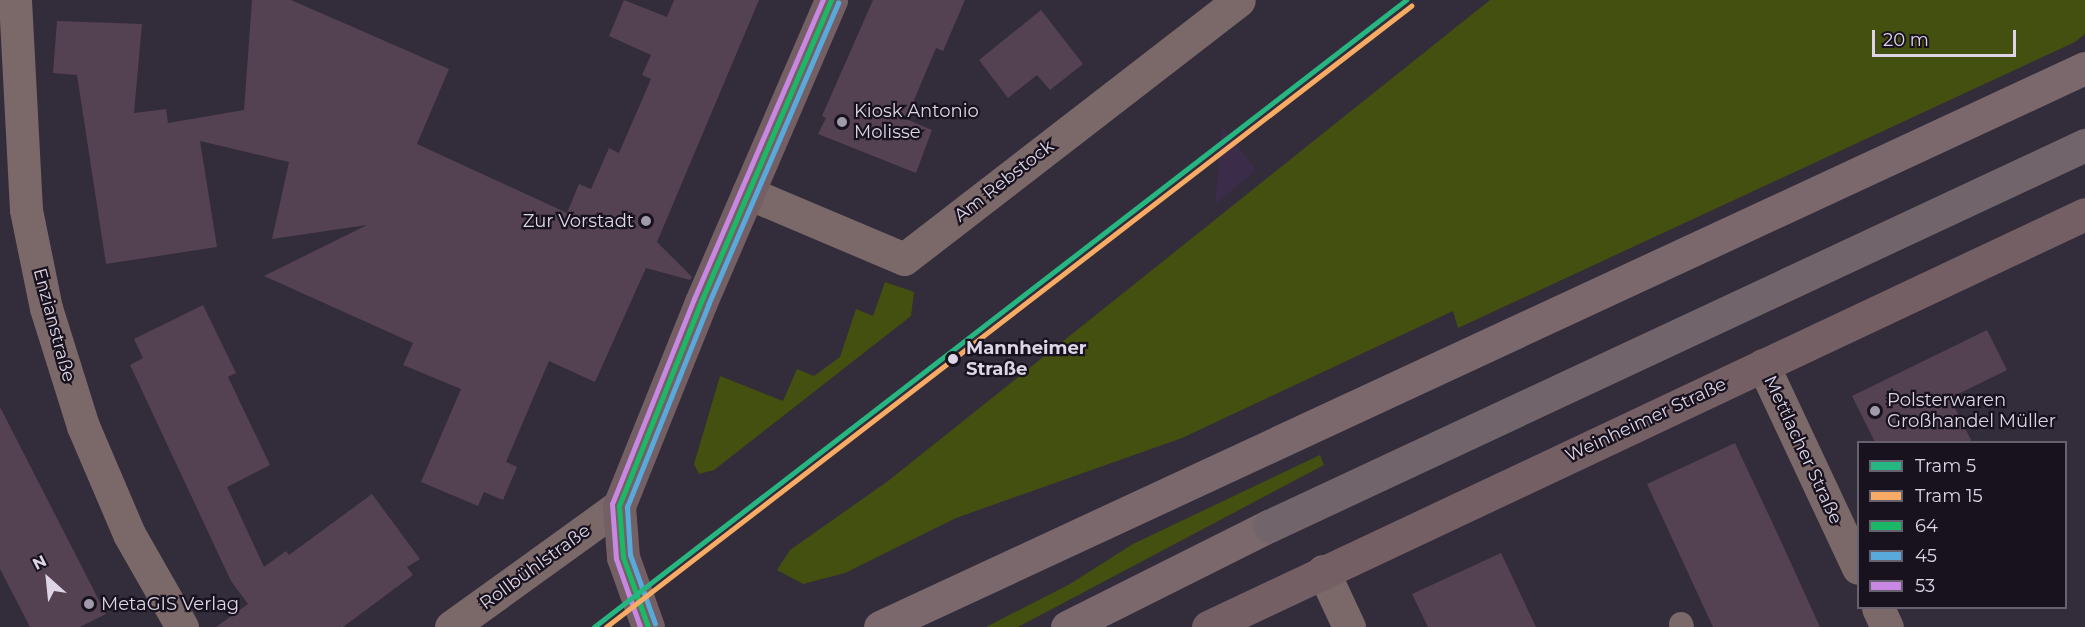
<!DOCTYPE html>
<html>
<head>
<meta charset="utf-8">
<style>
  body { margin:0 }
  #map { position:relative; width:2085px; height:627px; overflow:hidden; background:#332c3a; font-family:Montserrat,sans-serif }
  div>[style] { position:absolute }
  [style*='--x'] { left:calc(var(--x)*1px); top:calc(var(--y)*1px); width:calc(var(--w)*1px); rotate:calc(var(--a)*1deg) }
  .built>* { inset:0; background:#3b2c4a }
  .green>* { inset:0; background:#44500f }
  .building>* { inset:0; background:#544252 }
  .lane>* { height:24px; margin:-12px; padding:0 12px; transform-origin:12px; border-radius:12px; background:#7b6868 }
  .street>* { height:33px; margin:-16.5px; padding:0 16.5px; transform-origin:16.5px; border-radius:16.5px; background:#7b6868 }
  .secondary>* { height:33px; margin:-16.5px; padding:0 16.5px; transform-origin:16.5px; border-radius:16.5px; background:#745f64 }
  .primary>* { height:33px; margin:-16.5px; padding:0 16.5px; transform-origin:16.5px; border-radius:16.5px; background:#7a686d }
  .highway>* { height:33px; margin:-16.5px; padding:0 16.5px; transform-origin:16.5px; border-radius:16.5px; background:#71656b }
  .bus-1>* { height:4.5px; margin:-2.25px; padding:0 2.25px; transform-origin:2.25px; border-radius:2.25px; background:#1ab867 }
  .bus-2>* { height:4.5px; margin:-2.25px; padding:0 2.25px; transform-origin:2.25px; border-radius:2.25px; background:#58aadd }
  .bus-3>* { height:4.5px; margin:-2.25px; padding:0 2.25px; transform-origin:2.25px; border-radius:2.25px; background:#c787e3 }
  .tram-1>* { height:4.5px; margin:-2.25px; padding:0 2.25px; transform-origin:2.25px; border-radius:2.25px; background:#26b681 }
  .tram-2>* { height:4.5px; margin:-2.25px; padding:0 2.25px; transform-origin:2.25px; border-radius:2.25px; background:#f7ab64 }
  .dots>* { width:16px; height:16px; translate:-50% -50%; box-sizing:border-box; border:3px solid #18121e; border-radius:50% }
  span { translate:-50% -50%; white-space:nowrap; text-align:center; line-height:1.15; -webkit-text-stroke:4.5px #18121e; paint-order:stroke }
  .poi-label { font-size:18px; color:#ddd5e6 }
  .left { translate:0 -50%; text-align:left }
  .right { translate:-100% -50%; text-align:right }
  .street-label { font-size:18px; color:#ddd5e6 }
  .stop-label { font-size:18px; color:#ddd5e6; font-weight:700 }
  .legend { position:absolute; left:1857px; top:441px; width:210px; height:168px; box-sizing:border-box; background:#18121e; border:2px solid #67606e; margin:0; padding:8px 10px; list-style:none; font-size:18px; color:#ddd5e6 }
  .legend li { display:flex; align-items:center; gap:12px; height:30px }
  .legend b { width:30px; border:2px solid #67606e }
  .north { position:absolute; left:18px; top:549px; width:60px; height:60px; -webkit-text-stroke:4px #18121e; paint-order:stroke; rotate:333deg; font-size:16px; font-weight:700; line-height:24px; text-align:center; color:#ddd5e6 }
  .north::after { content:''; display:block; margin:auto; width:21px; height:27px; background:#ddd5e6; clip-path:polygon(50% 0,100% 100%,50% 72%,0 100%) }
  .scale { position:absolute; left:1872px; top:30px; width:144px; height:27px; box-sizing:border-box; border:3px solid #ddd5e6; border-top:0; padding-left:8px; font-size:18px; line-height:21px; white-space:nowrap; color:#ddd5e6; -webkit-text-stroke:4px #18121e; paint-order:stroke }
</style>
</head>
<body>
<div id="map">
  <div class="built">
    <div style="clip-path:polygon(1222px 125px,1256px 170px,1215px 205px)"></div>
  </div>
  <div class="green">
    <div style="clip-path:polygon(1490px 0,2085px 0,2085px 34px,2075px 42px,1458px 328px,1453px 311px,1182px 438px,956px 518px,845px 573px,803px 584px,777px 570px,790px 550px,888px 481px)"></div>
    <div style="clip-path:polygon(885px 282px,914px 292px,911px 316px,714px 470px,699px 474px,694px 464px,720px 376px,783px 401px,797px 369px,814px 376px,840px 357px,856px 309px,873px 316px)"></div>
    <div style="clip-path:polygon(1320px 455px,1324px 465px,1018px 627px,986px 627px,1070px 584px,1133px 544px)"></div>
  </div>
  <div class="building">
    <div style="clip-path:polygon(252px 0,291px 0,449px 69px,417px 144px,567px 213px,579px 184px,591px 189px,609px 148px,619px 153px,651px 79px,642px 75px,651px 55px,609px 36px,624px 0,667px 17px,674px 0,759px 0,657px 242px,692px 277px,690px 280px,646px 268px,595px 382px,549px 361px,506px 462px,517px 467px,503px 500px,484px 492px,478px 506px,421px 482px,461px 389px,403px 365px,413px 343px,264px 276px,367px 225px,272px 239px,289px 162px,200px 141px,217px 247px,106px 264px,77px 75px,53px 73px,57px 21px,142px 24px,134px 113px,166px 109px,168px 123px,244px 110px)"></div>
    <div style="clip-path:polygon(873px 0,965px 0,943px 51px,936px 48px,906px 119px,932px 130px,916px 173px,818px 134px,826px 118px,822px 116px)"></div>
    <div style="clip-path:polygon(1041px 10px,1083px 64px,1050px 90px,1037px 75px,1008px 98px,979px 60px)"></div>
    <div style="clip-path:polygon(203px 305px,236px 373px,228px 377px,270px 465px,227px 487px,264px 567px,286px 551px,289px 555px,372px 494px,420px 559px,407px 567px,413px 575px,343px 627px,216px 627px,248px 604px,231px 581px,130px 365px,143px 358px,134px 339px)"></div>
    <div style="clip-path:polygon(1987px 330px,2007px 370px,1950px 398px,1972px 442px,1875px 442px,1852px 396px)"></div>
    <div style="clip-path:polygon(0 407px,106px 614px,80px 627px,30px 627px,0 569px)"></div>
    <div style="clip-path:polygon(1735px 443px,1779px 537px,1820px 627px,1713px 627px,1647px 484px)"></div>
    <div style="clip-path:polygon(1501px 553px,1536px 627px,1428px 627px,1412px 594px)"></div>
  </div>
  <div class="lane">
    <div style="--x:1681;--y:624;--w:3;--a:72"></div>
  </div>
  <div class="street">
    <div style="--x:15;--y:0;--w:210;--a:87"></div>
    <div style="--x:26;--y:210;--w:100;--a:78.5"></div>
    <div style="--x:46;--y:308;--w:124;--a:72.6"></div>
    <div style="--x:83;--y:426;--w:117;--a:66.9"></div>
    <div style="--x:129;--y:534;--w:107;--a:60.3"></div>
    <div style="--x:748;--y:193;--w:169;--a:22.9"></div>
    <div style="--x:904;--y:259;--w:423;--a:-37.7"></div>
    <div style="--x:1763;--y:365;--w:224;--a:64.9"></div>
    <div style="--x:1323;--y:571;--w:62;--a:65.1"></div>
    <div style="--x:1878;--y:608;--w:21;--a:65"></div>
    <div style="--x:451;--y:627;--w:207;--a:-35.8"></div>
  </div>
  <div class="secondary">
    <div style="--x:648;--y:627;--w:74;--a:-109.7"></div>
    <div style="--x:623;--y:557;--w:51;--a:-94.5"></div>
    <div style="--x:619;--y:506;--w:220;--a:-68.1"></div>
    <div style="--x:701;--y:302;--w:329;--a:-66.7"></div>
    <div style="--x:1208;--y:627;--w:969;--a:-25.22"></div>
  </div>
  <div class="primary">
    <div style="--x:880;--y:627;--w:1328;--a:-24.89"></div>
    <div style="--x:1067;--y:627;--w:226;--a:-26.6"></div>
  </div>
  <div class="highway">
    <div style="--x:1269;--y:526;--w:901;--a:-25.03"></div>
  </div>
  <div class="bus-1">
    <div style="--x:648;--y:627;--w:74;--a:-109.7"></div>
    <div style="--x:623;--y:557;--w:51;--a:-94.5"></div>
    <div style="--x:619;--y:506;--w:220;--a:-68.1"></div>
    <div style="--x:701;--y:302;--w:329;--a:-66.7"></div>
  </div>
  <div class="bus-2">
    <div style="--x:655;--y:624;--w:73;--a:-109.9"></div>
    <div style="--x:630;--y:555;--w:48;--a:-93.6"></div>
    <div style="--x:627;--y:507;--w:218;--a:-68.1"></div>
    <div style="--x:708;--y:305;--w:329;--a:-66.7"></div>
  </div>
  <div class="bus-3">
    <div style="--x:640;--y:627;--w:72;--a:-109.4"></div>
    <div style="--x:616;--y:559;--w:55;--a:-94.2"></div>
    <div style="--x:612;--y:504;--w:221;--a:-68.2"></div>
    <div style="--x:694;--y:299;--w:326;--a:-66.7"></div>
  </div>
  <div class="tram-1">
    <div style="--x:594;--y:627;--w:1026;--a:-37.67"></div>
  </div>
  <div class="tram-2">
    <div style="--x:606;--y:627;--w:1017;--a:-37.65"></div>
  </div>
  <div class="dots">
    <div style="left:842px;top:122px;background:#a29aaa"></div>
    <div style="left:646px;top:221px;background:#a29aaa"></div>
    <div style="left:953px;top:359px;background:#ddd5e6"></div>
    <div style="left:1875px;top:411px;background:#a29aaa"></div>
    <div style="left:89px;top:604px;background:#a29aaa"></div>
  </div>
  <div class="poi-label">
    <span class="left" style="left:854px;top:122px">Kiosk Antonio<br>Molisse</span>
    <span class="right" style="left:634px;top:221px">Zur Vorstadt</span>
    <span class="left" style="left:1887px;top:411px">Polsterwaren<br>Großhandel Müller</span>
    <span class="left" style="left:101px;top:604px">MetaGIS Verlag</span>
  </div>
  <div class="street-label">
    <span style="left:1004px;top:181px;rotate:-38deg">Am Rebstock</span>
    <span style="left:54px;top:325px;rotate:75deg">Enzianstraße</span>
    <span style="left:1646px;top:420px;rotate:-25deg">Weinheimer Straße</span>
    <span style="left:1803px;top:450px;rotate:65deg">Mettlacher Straße</span>
    <span style="left:535px;top:567px;rotate:-36deg">Rollbühlstraße</span>
  </div>
  <div class="stop-label">
    <span class="left" style="left:966px;top:359px">Mannheimer<br>Straße</span>
  </div>
  <ul class="legend">
  <li><b style="height:8px;background:#26b681"></b>Tram 5</li>
  <li><b style="height:8px;background:#f7ab64"></b>Tram 15</li>
  <li><b style="height:8px;background:#1ab867"></b>64</li>
  <li><b style="height:8px;background:#58aadd"></b>45</li>
  <li><b style="height:8px;background:#c787e3"></b>53</li>
  </ul>
  <div class="north">N</div>
  <div class="scale">20 m</div>
</div>
</body>
</html>
